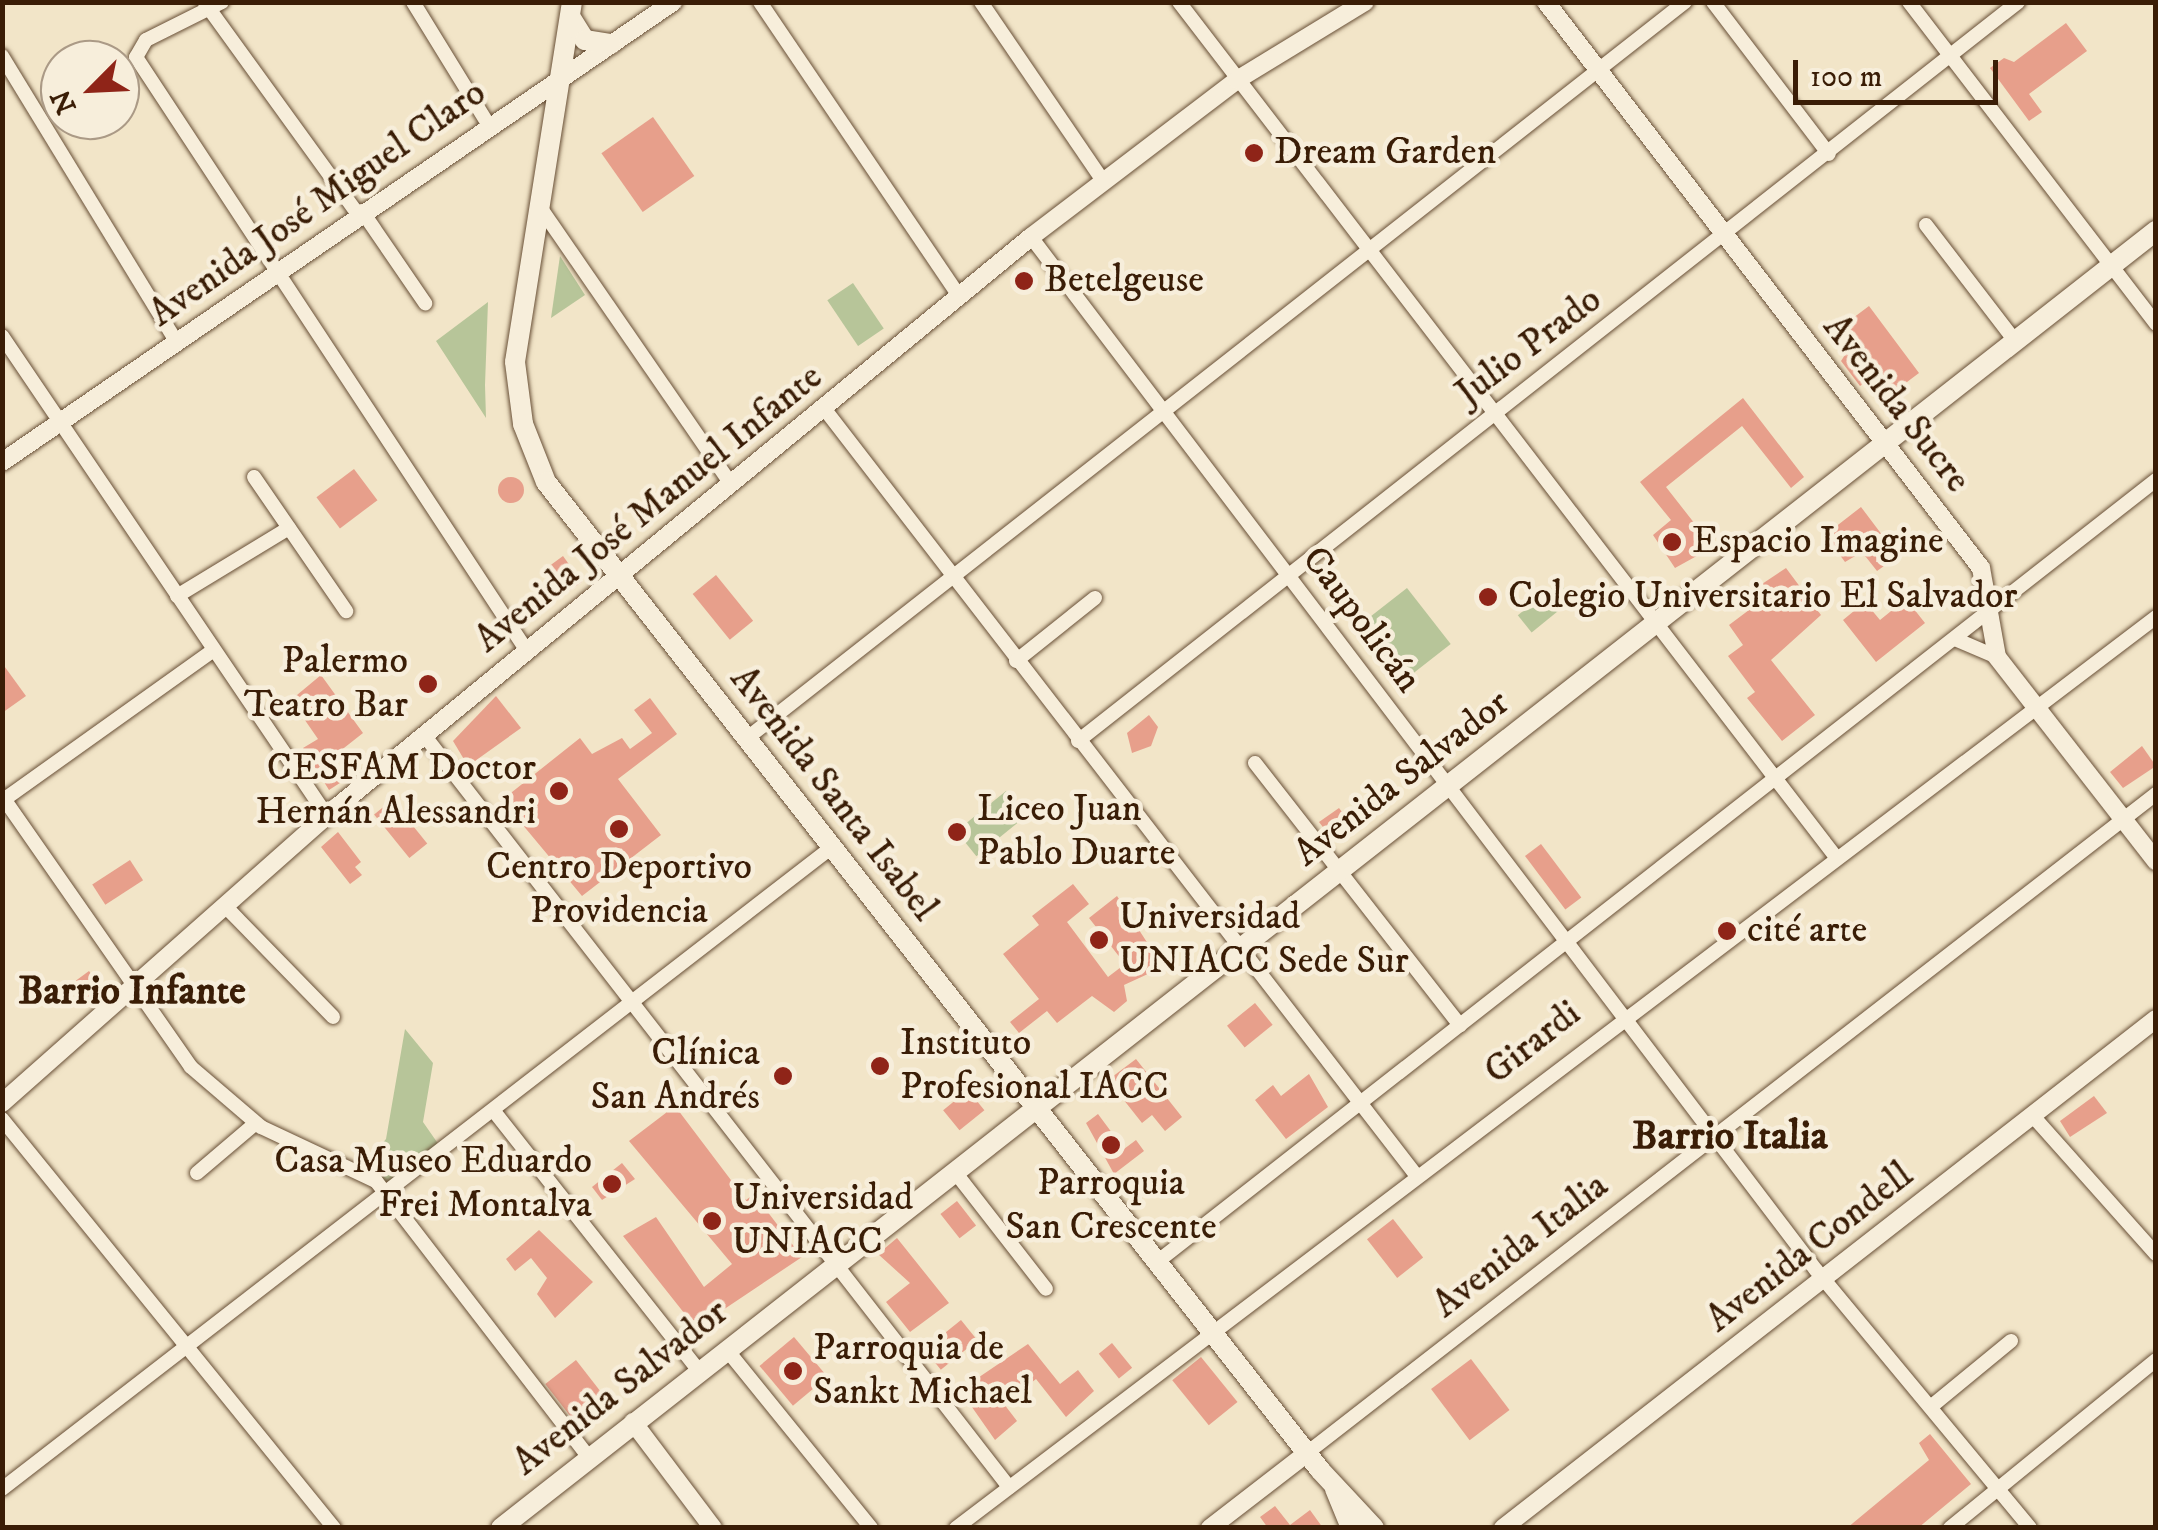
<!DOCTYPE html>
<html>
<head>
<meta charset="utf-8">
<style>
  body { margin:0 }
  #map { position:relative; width:2158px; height:1530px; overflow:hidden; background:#f2e5c8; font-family:"IM FELL DW Pica",serif }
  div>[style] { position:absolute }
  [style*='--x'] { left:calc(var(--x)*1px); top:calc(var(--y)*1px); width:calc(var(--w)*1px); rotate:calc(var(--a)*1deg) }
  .green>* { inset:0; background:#b7c599; transform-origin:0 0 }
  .building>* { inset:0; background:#e79f8b; transform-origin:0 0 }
  .round { border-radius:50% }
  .roads { filter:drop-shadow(0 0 2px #684f36) drop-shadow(0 0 2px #684f36) }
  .minor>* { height:14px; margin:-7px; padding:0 7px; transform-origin:7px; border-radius:7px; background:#f7eedb }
  .tertiary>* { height:18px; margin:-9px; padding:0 9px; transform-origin:9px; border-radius:9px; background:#f7eedb }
  .secondary>* { height:20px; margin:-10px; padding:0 10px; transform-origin:10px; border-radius:10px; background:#f7eedb }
  .dots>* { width:28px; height:28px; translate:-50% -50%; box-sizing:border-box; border:5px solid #f7eedb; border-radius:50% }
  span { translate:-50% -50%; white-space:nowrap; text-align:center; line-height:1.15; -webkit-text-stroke:9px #f7eedb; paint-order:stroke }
  .poi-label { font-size:38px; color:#3a1d06 }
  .left { translate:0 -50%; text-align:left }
  .right { translate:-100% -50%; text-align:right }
  .street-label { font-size:38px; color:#3a1d06 }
  .neighbourhood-label { font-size:40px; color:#3a1d06; font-weight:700 }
  .frame { position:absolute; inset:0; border:5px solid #3a1d06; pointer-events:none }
  .north { position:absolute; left:40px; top:40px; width:100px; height:100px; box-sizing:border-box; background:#f7eedb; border:2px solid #ab9a86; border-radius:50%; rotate:246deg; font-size:28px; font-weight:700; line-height:40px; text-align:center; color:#3a1d06 }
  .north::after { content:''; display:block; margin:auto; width:35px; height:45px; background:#8f2418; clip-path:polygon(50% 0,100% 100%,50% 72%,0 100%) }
  .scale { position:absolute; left:1793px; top:60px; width:205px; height:45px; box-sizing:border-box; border:5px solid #3a1d06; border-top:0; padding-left:12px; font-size:30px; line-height:35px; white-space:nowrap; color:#3a1d06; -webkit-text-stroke:8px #f7eedb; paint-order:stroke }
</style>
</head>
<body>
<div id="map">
  <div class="green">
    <div style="clip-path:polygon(560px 256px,585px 295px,551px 318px)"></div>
    <div style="left:853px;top:283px;width:55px;height:31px;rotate:56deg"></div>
    <div style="clip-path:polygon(488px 302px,485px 385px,486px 418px,436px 341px)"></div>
    <div style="left:1559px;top:582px;width:22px;height:53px;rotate:51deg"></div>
    <div style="left:1407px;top:588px;width:71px;height:65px;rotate:52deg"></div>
    <div style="left:1006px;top:791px;width:32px;height:64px;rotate:51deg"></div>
    <div style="clip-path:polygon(405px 1029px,433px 1063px,423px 1122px,439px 1145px,385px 1184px,363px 1166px,386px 1139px)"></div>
  </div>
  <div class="building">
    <div style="clip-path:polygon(2066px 23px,2087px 51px,2029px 94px,2042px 112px,2029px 121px,1990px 68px,2004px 58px,2014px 62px)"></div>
    <div style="left:653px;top:117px;width:72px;height:63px;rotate:55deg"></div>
    <div style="clip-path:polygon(1869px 306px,1919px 373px,1895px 391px,1880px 371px,1860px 386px,1841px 361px,1856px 338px,1845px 324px)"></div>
    <div style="clip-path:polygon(1743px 398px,1804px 477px,1791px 488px,1742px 426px,1666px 487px,1713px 547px,1675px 568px,1653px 535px,1671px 520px,1640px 482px)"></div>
    <div style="left:354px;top:469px;width:39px;height:47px;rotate:53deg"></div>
    <div class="round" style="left:498px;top:477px;width:26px;height:26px"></div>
    <div style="clip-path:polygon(1861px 507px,1898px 556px,1877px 571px,1862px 552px,1845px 562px,1825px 535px)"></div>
    <div style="left:563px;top:556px;width:32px;height:19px;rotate:54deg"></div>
    <div style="clip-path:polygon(1786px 568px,1821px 615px,1771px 660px,1815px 715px,1782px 741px,1747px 698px,1755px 692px,1728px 656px,1743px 645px,1729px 625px,1749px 610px,1741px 598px)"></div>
    <div style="left:716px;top:575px;width:59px;height:30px;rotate:51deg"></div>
    <div style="clip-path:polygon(1906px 599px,1925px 623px,1876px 662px,1843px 620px,1865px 602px,1880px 620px)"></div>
    <div style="clip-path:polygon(2px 663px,26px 696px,2px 713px)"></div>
    <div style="clip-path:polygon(321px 675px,363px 733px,330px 759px,343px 781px,329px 790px,303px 748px,318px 739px,291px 700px)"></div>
    <div style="clip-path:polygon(496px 696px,521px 728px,468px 766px,453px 741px)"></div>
    <div style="clip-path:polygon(650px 698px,677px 734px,618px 779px,661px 835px,582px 896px,502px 800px,580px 738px,592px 754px,622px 738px,630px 749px,652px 733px,634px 710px)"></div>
    <div style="clip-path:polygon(1149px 715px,1158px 727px,1151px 746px,1132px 753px,1127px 733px)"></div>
    <div style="clip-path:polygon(2142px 746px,2156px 766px,2123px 788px,2110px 772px)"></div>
    <div style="left:392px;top:800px;width:56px;height:23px;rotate:51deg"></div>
    <div style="clip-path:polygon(1339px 808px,1351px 824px,1329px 835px,1319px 822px)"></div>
    <div style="clip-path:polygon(338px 832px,361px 862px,355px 867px,362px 875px,350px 884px,321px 847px)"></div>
    <div style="left:1541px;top:844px;width:67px;height:20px;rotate:53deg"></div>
    <div style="left:130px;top:860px;width:24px;height:45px;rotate:57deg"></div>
    <div style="clip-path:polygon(1073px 884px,1089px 904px,1067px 922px,1108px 977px,1125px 964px,1089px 918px,1117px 896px,1163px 967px,1124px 985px,1127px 1001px,1114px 1012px,1092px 996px,1057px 1023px,1047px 1011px,1019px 1033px,1010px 1022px,1039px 999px,1003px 954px,1039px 925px,1032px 916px)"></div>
    <div style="clip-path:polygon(89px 971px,100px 986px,85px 1006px,74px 982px)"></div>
    <div style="left:1255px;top:1003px;width:28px;height:36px;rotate:51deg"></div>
    <div style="clip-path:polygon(1136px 1059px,1182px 1117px,1165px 1131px,1152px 1115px,1142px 1123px,1108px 1080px)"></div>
    <div style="clip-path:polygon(1309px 1074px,1328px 1107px,1286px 1139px,1255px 1100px,1273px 1085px,1281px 1096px)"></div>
    <div style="left:968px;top:1090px;width:26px;height:32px;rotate:51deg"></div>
    <div style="clip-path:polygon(2094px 1096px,2107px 1113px,2070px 1137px,2060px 1121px)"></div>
    <div style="clip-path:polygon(675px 1106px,746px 1200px,754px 1194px,802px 1257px,696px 1328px,623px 1236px,656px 1217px,704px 1287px,732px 1264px,629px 1141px)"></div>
    <div style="clip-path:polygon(1098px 1114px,1124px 1149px,1136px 1140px,1144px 1151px,1114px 1174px,1086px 1123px)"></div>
    <div style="clip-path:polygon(622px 1163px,635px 1179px,602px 1200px,592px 1187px)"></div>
    <div style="left:957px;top:1201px;width:31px;height:21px;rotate:52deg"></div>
    <div style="left:1393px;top:1219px;width:49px;height:33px;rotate:52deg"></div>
    <div style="clip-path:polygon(539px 1230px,593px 1282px,555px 1318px,537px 1294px,547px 1278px,531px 1258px,515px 1271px,506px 1259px)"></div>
    <div style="clip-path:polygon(897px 1238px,949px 1303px,910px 1332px,886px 1302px,910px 1283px,878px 1254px)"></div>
    <div style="left:961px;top:1320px;width:26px;height:47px;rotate:51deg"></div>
    <div style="left:794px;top:1337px;width:52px;height:45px;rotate:50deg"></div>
    <div style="left:1112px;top:1343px;width:32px;height:17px;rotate:51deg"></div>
    <div style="clip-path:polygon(1028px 1344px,1060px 1384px,1078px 1370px,1094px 1391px,1066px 1417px,1036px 1379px,1004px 1404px,1017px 1421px,995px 1440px,960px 1390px)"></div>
    <div style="left:1201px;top:1357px;width:58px;height:37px;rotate:51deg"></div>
    <div style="left:1471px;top:1359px;width:64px;height:50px;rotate:53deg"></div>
    <div style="left:576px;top:1360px;width:56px;height:39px;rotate:52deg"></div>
    <div style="clip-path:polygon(1930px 1434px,1971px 1484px,1918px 1528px,1847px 1528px,1929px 1460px,1919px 1443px)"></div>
    <div style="clip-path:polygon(1275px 1506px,1290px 1525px,1310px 1510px,1323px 1528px,1268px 1528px,1260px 1517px)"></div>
  </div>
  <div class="roads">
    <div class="minor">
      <div style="--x:222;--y:2;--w:85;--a:153.4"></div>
      <div style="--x:146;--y:40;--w:20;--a:120"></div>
      <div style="--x:136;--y:57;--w:711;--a:56.65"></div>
      <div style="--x:413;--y:2;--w:143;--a:58.4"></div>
      <div style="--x:760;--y:2;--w:355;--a:55.9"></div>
      <div style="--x:981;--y:2;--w:218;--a:55.7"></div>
      <div style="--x:1179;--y:2;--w:1077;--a:52.47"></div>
      <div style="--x:1713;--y:2;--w:191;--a:52.7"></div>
      <div style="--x:1909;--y:2;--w:406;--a:52.5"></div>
      <div style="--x:205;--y:3;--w:261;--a:54.1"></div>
      <div style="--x:2;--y:56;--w:334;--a:58.6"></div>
      <div style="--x:542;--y:210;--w:331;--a:55.4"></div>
      <div style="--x:362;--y:211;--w:112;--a:55.6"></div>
      <div style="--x:1926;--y:225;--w:146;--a:52.5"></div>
      <div style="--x:1031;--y:237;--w:1297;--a:52.77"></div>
      <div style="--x:1816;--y:1270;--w:335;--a:50.3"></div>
      <div style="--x:2;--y:336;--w:580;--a:55.9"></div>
      <div style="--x:823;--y:407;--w:970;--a:52.33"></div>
      <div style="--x:254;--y:477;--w:163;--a:55.5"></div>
      <div style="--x:177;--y:596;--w:131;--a:-31.3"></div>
      <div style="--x:1955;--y:639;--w:46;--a:23.2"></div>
      <div style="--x:1016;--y:661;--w:101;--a:-38.6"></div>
      <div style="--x:424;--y:735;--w:953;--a:52.12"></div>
      <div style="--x:746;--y:739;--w:1194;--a:-38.13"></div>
      <div style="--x:1078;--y:741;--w:1196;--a:-38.17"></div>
      <div style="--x:1255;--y:763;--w:333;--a:52"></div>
      <div style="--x:2;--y:796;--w:330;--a:55.1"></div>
      <div style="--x:191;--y:1067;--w:92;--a:40.6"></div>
      <div style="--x:261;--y:1127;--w:127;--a:25.2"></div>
      <div style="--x:376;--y:1181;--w:349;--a:52.4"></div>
      <div style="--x:2;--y:801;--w:260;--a:-35.5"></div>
      <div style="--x:227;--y:908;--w:152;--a:45.8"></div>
      <div style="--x:493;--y:1110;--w:333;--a:51.7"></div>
      <div style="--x:2032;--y:1115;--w:186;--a:48.3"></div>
      <div style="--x:2;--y:1119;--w:527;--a:50.93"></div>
      <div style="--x:955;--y:1172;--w:148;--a:52.1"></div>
      <div style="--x:197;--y:1173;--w:77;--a:-40.3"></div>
      <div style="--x:1157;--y:1262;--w:1269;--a:-38.05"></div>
      <div style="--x:727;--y:1350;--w:229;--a:51"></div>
      <div style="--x:1933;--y:1405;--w:101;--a:-39.4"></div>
      <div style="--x:1307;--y:1453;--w:1075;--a:-37.82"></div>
      <div style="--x:2;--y:1489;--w:1049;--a:-37.72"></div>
      <div style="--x:956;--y:1528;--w:1507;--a:-37.2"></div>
      <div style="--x:1950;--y:1528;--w:266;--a:-39.2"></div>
    </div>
    <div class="tertiary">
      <div style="--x:1546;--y:2;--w:714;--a:52.46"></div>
      <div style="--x:1981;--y:568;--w:90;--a:79.8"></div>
      <div style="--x:1997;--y:657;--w:259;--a:52.1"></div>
      <div style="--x:2;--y:462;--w:814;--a:-34.43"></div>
      <div style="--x:2;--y:1103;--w:447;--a:-41.5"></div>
      <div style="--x:337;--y:807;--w:898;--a:-39.4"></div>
      <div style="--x:1031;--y:237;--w:259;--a:-37.3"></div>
      <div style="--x:1237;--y:80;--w:150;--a:-31.4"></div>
      <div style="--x:633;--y:1422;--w:133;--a:53"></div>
      <div style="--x:1334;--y:1489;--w:42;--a:67.7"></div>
      <div style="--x:1210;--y:1528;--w:123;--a:-37.7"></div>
      <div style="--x:1503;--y:1528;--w:828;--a:-37.94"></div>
    </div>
    <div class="secondary">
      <div style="--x:572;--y:2;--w:364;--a:99"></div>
      <div style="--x:515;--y:362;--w:63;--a:82.6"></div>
      <div style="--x:523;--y:424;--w:62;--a:68.4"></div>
      <div style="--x:546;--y:482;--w:1255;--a:51.92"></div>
      <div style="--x:1320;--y:1470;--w:79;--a:47"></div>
      <div style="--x:571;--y:18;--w:26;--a:58"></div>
      <div style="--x:585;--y:40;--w:26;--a:9"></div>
      <div style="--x:501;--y:1528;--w:2103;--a:-38.09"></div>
    </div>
  </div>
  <div class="dots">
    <div style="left:1254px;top:153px;background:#8f2418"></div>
    <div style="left:1024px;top:281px;background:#8f2418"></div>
    <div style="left:1672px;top:542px;background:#8f2418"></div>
    <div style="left:1488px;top:597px;background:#8f2418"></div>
    <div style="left:428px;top:684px;background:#8f2418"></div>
    <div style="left:559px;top:791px;background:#8f2418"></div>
    <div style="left:619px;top:829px;background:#8f2418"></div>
    <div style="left:957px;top:832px;background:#8f2418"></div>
    <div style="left:1727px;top:931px;background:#8f2418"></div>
    <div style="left:1099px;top:940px;background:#8f2418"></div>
    <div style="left:880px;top:1066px;background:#8f2418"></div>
    <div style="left:783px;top:1076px;background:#8f2418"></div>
    <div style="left:1111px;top:1145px;background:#8f2418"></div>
    <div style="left:612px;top:1184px;background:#8f2418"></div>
    <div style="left:712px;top:1221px;background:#8f2418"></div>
    <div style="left:793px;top:1371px;background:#8f2418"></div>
  </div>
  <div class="poi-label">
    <span class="left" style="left:1274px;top:153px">Dream Garden</span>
    <span class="left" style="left:1044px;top:281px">Betelgeuse</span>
    <span class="left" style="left:1692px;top:542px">Espacio Imagine</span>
    <span class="left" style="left:1508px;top:597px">Colegio Universitario El Salvador</span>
    <span class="right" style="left:408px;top:684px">Palermo<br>Teatro Bar</span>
    <span class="right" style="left:536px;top:791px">CESFAM Doctor<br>Hernán Alessandri</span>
    <span class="left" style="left:977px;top:832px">Liceo Juan<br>Pablo Duarte</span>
    <span style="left:619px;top:890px">Centro Deportivo<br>Providencia</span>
    <span class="left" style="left:1119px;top:940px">Universidad<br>UNIACC Sede Sur</span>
    <span class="left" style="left:1747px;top:931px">cité arte</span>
    <span class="left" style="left:900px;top:1066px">Instituto<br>Profesional IACC</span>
    <span class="right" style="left:760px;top:1076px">Clínica<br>San Andrés</span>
    <span class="right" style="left:592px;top:1184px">Casa Museo Eduardo<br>Frei Montalva</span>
    <span style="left:1111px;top:1206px">Parroquia<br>San Crescente</span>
    <span class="left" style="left:732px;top:1221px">Universidad<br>UNIACC</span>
    <span class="left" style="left:813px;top:1371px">Parroquia de<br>Sankt Michael</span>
  </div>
  <div class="street-label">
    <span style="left:318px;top:204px;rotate:-35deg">Avenida José Miguel Claro</span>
    <span style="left:1529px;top:347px;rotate:-37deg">Julio Prado</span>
    <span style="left:1896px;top:404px;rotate:52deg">Avenida Sucre</span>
    <span style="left:649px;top:509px;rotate:-39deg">Avenida José Manuel Infante</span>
    <span style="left:1361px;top:620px;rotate:53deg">Caupolicán</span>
    <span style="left:1402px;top:779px;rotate:-38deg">Avenida Salvador</span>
    <span style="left:833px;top:794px;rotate:52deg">Avenida Santa Isabel</span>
    <span style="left:1533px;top:1043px;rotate:-38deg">Girardi</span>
    <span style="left:1521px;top:1246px;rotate:-38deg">Avenida Italia</span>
    <span style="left:1810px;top:1248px;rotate:-38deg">Avenida Condell</span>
    <span style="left:621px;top:1388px;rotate:-38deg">Avenida Salvador</span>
  </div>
  <div class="neighbourhood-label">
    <span style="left:132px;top:992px">Barrio Infante</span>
    <span style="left:1730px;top:1137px">Barrio Italia</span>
  </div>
  <div class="frame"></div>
  <div class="north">N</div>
  <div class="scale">100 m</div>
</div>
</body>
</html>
